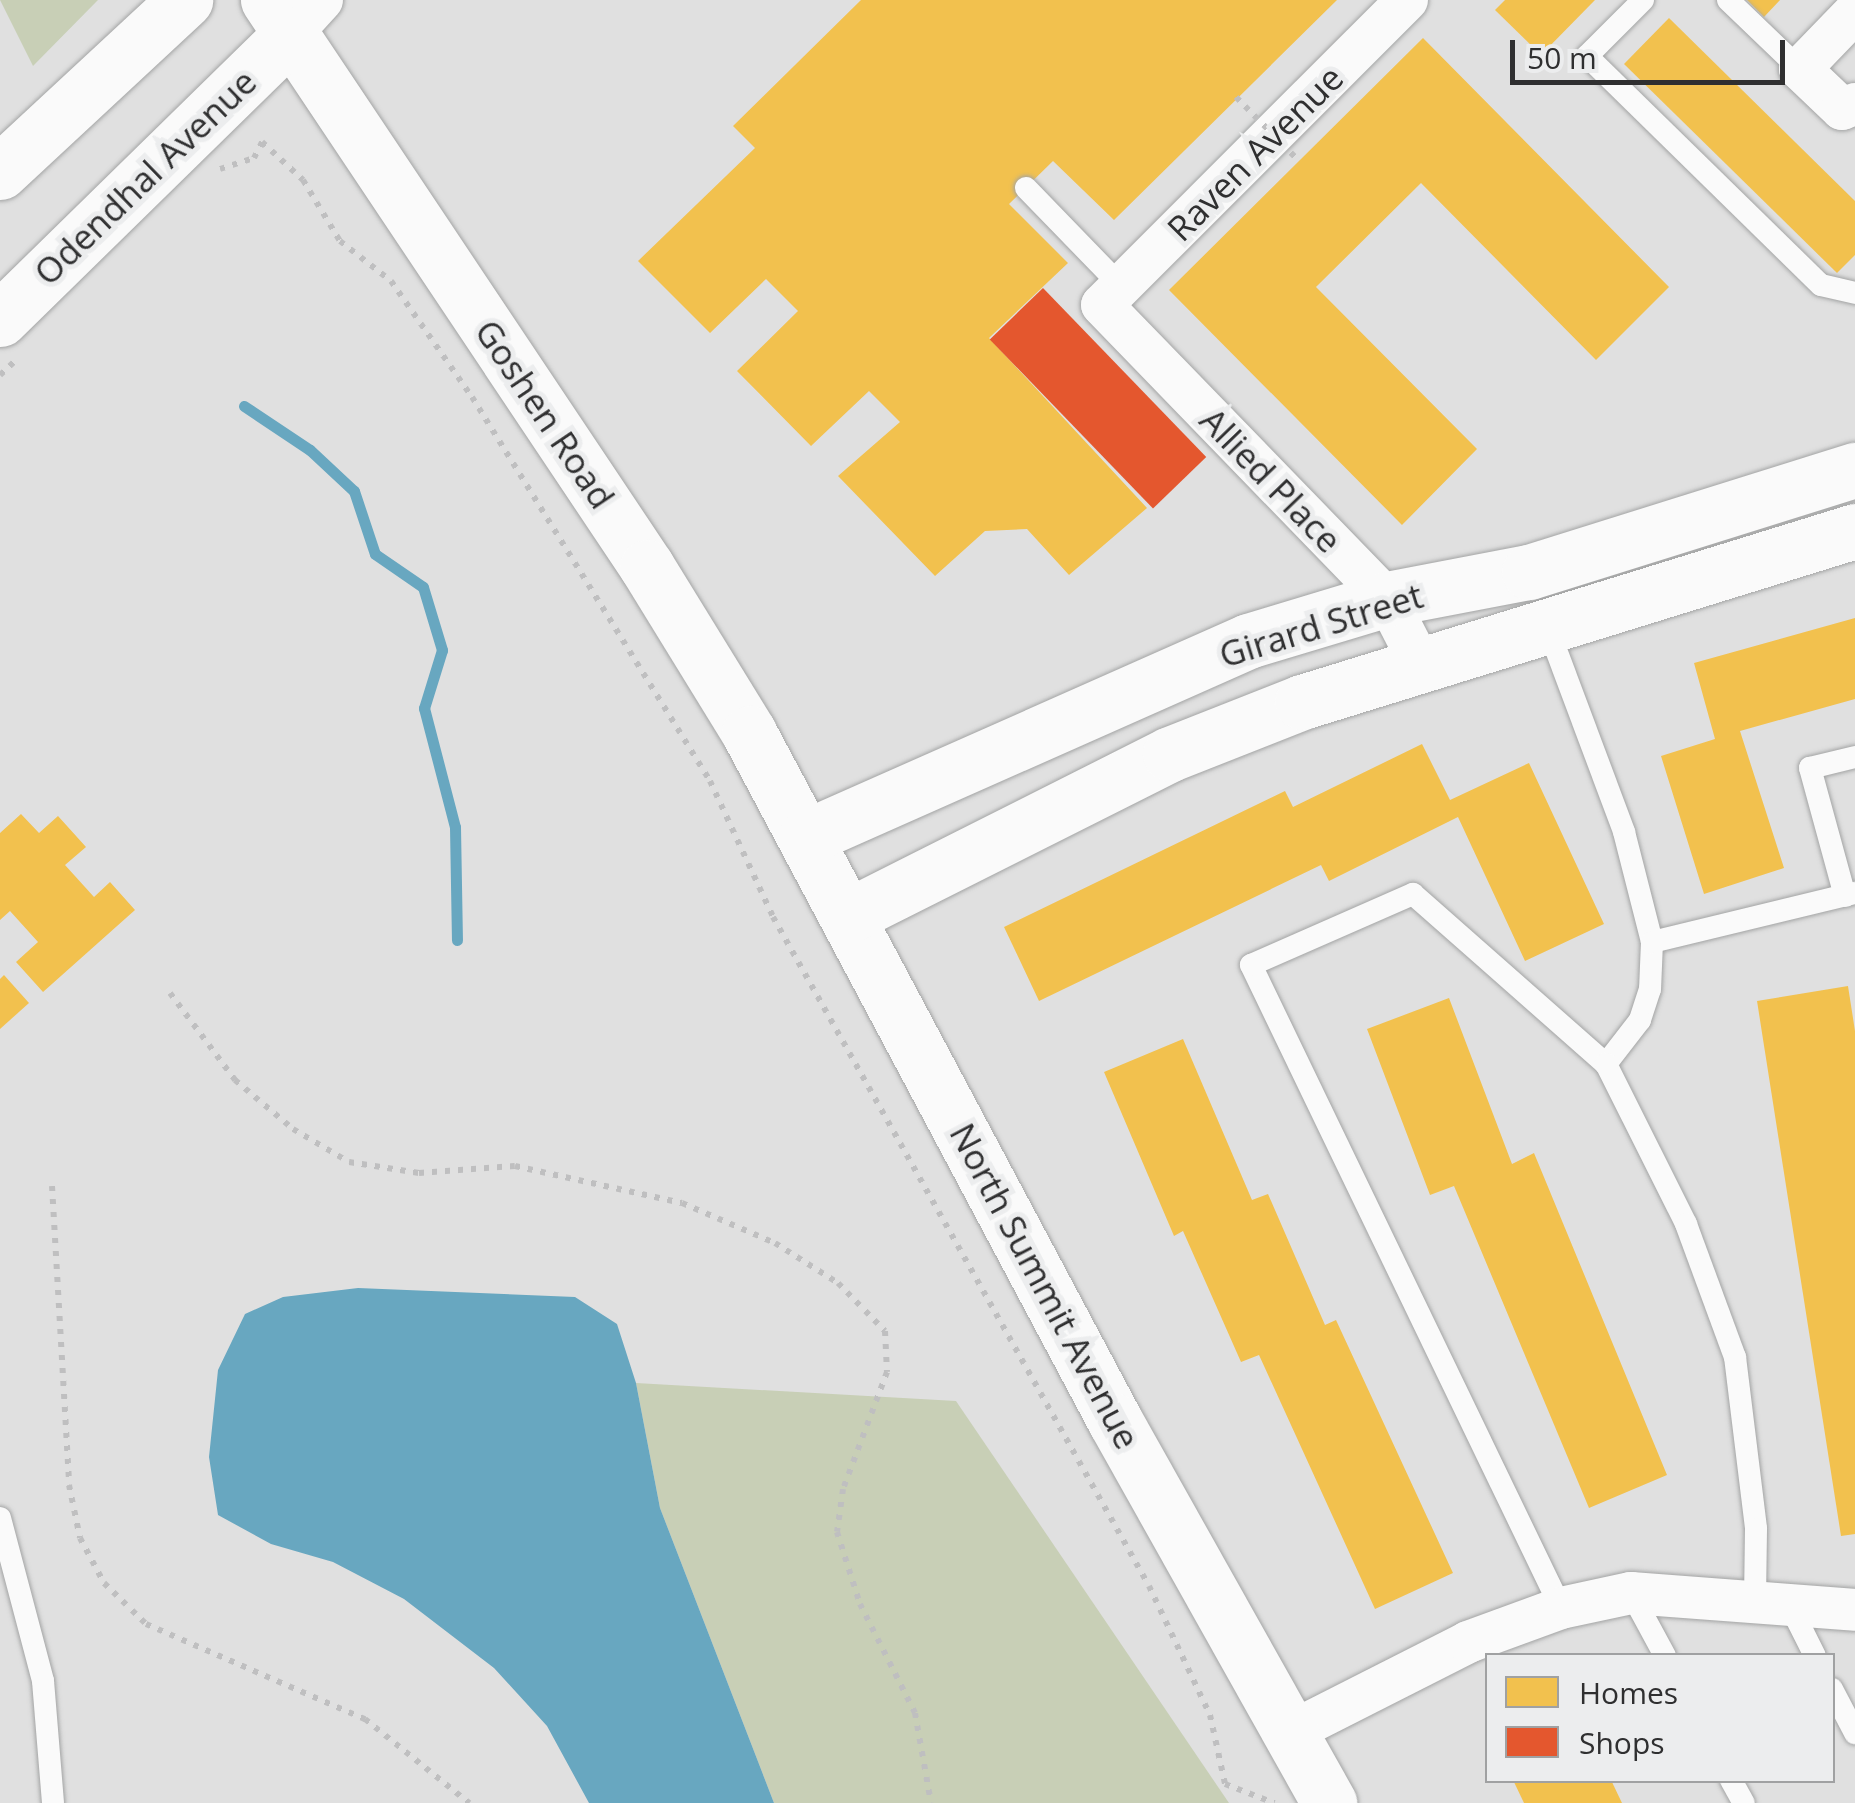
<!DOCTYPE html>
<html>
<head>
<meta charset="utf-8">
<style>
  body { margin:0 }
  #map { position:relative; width:1855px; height:1803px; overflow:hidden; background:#e0e0e0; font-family:"Open Sans",sans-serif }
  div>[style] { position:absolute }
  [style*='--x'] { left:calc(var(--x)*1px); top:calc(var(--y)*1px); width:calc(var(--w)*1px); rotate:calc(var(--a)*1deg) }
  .green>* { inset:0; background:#c8cfb6 }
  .water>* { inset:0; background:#68a7c0 }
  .homes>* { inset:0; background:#f2c14e }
  .shops>* { inset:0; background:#e4572e; transform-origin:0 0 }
  .stream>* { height:11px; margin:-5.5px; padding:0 5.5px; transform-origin:5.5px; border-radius:5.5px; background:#68a7c0 }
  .path>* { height:6px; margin-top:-3px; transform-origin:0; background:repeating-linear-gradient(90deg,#bfbfc0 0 5px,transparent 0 13px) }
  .roads { filter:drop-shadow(0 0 2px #a3a4a4) drop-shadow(0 0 2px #a3a4a4) }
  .service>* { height:22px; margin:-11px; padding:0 11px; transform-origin:11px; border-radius:11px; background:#fafafa }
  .minor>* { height:42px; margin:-21px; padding:0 21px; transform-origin:21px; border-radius:21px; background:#fafafa }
  .tertiary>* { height:55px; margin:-27.5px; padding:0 27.5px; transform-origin:27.5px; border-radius:27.5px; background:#fafafa }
  .path-bridge>* { height:6px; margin-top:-3px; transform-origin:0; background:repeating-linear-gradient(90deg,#bfbfc0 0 5px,transparent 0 13px) }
  span { translate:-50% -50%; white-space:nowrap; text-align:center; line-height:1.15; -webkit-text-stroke:10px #ecedee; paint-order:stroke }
  .street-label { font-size:35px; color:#2f2f30 }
  .legend { position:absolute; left:1485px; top:1653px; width:350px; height:130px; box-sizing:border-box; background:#ecedee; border:2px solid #a0a1a2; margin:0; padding:12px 18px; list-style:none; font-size:30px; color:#2f2f30 }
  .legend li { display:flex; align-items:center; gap:20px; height:50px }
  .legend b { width:50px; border:2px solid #a0a1a2 }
  .scale { position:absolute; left:1510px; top:40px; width:275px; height:45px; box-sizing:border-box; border:5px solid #2f2f30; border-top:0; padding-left:12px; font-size:30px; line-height:35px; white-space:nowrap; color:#2f2f30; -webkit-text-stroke:8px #ecedee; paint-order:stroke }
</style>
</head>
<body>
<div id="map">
  <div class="green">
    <div style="clip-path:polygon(0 0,98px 0,33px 66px)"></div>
    <div style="clip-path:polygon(636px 1383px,956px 1401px,1229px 1803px,774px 1803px,660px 1508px)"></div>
  </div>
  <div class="water">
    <div style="clip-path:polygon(358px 1288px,575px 1297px,617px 1324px,636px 1383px,660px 1508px,774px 1803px,589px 1803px,547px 1726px,494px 1668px,404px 1599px,333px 1562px,271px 1544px,218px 1515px,209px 1457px,218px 1370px,245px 1314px,283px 1297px)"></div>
  </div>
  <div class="homes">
    <div style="clip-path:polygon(861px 0,1337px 0,1114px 220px,1053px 161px,1009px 204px,1068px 263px,989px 338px,1147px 508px,1069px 575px,1027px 529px,985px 531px,935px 576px,838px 476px,900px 422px,869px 391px,811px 446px,737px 371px,798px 311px,766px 279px,710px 333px,638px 261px,755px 148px,733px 126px)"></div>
    <div style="clip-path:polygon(1505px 0,1595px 0,1541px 55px,1495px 10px)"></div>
    <div style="clip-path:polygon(1747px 0,1780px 0,1764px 17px)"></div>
    <div style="clip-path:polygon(1669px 18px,1855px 201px,1855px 255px,1837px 273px,1624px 64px)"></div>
    <div style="clip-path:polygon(1423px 38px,1669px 287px,1596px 360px,1421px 183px,1316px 287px,1477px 449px,1402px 525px,1169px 290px)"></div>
    <div style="clip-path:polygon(1855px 618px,1855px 699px,1740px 731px,1784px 868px,1704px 894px,1661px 756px,1715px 739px,1694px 663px)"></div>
    <div style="clip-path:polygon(1422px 744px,1450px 800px,1529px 763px,1604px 924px,1525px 961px,1458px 817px,1329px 881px,1321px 865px,1039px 1001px,1004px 927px,1285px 791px,1293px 807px)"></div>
    <div style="clip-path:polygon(21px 814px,39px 833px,58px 816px,86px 847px,65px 865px,94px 897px,110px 882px,135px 910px,43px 992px,16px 962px,38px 942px,10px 911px,0 920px,0 833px)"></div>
    <div style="clip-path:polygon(4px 975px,29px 1003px,0 1029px,0 979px)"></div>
    <div style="clip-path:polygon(1848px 986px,1855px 1031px,1855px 1534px,1841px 1536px,1757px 1001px)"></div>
    <div style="clip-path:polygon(1449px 998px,1512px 1164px,1534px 1153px,1667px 1475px,1589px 1508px,1454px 1186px,1430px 1195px,1367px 1029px)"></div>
    <div style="clip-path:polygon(1183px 1039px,1252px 1200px,1268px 1194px,1325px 1325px,1336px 1320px,1453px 1573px,1375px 1609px,1259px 1355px,1241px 1362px,1183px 1231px,1174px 1236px,1104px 1072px)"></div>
    <div style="clip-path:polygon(1513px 1780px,1611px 1780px,1622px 1803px,1524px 1803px)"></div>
  </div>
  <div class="shops">
    <div style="left:1043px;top:288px;width:235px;height:74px;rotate:46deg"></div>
  </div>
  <div class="stream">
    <div style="--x:244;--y:406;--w:79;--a:33.7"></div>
    <div style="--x:310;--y:450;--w:60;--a:43"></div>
    <div style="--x:354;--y:491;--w:66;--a:71.6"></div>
    <div style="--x:375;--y:554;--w:58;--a:34.5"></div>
    <div style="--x:423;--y:587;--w:66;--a:73.2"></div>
    <div style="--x:442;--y:650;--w:61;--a:107.2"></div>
    <div style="--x:424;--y:708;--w:123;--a:75.4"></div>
    <div style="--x:455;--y:827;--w:113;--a:89"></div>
  </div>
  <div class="path">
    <div style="--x:220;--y:169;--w:36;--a:-18"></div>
    <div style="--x:254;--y:158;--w:18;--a:-63"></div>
    <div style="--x:262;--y:142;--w:56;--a:42.8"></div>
    <div style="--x:303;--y:180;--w:71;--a:58.8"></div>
    <div style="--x:340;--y:241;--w:65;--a:38.1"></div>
    <div style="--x:391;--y:281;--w:141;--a:55.1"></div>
    <div style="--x:472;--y:397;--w:452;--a:58.2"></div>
    <div style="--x:710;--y:781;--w:150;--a:65.1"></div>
    <div style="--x:773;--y:917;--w:767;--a:60.66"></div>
    <div style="--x:1149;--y:1586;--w:143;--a:64.7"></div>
    <div style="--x:1210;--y:1715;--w:71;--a:77.7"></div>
    <div style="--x:1225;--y:1784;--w:53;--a:21.2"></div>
    <div style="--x:0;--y:375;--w:19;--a:-43"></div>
    <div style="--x:170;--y:993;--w:109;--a:53.2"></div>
    <div style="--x:235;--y:1080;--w:76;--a:40.2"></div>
    <div style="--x:293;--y:1129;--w:65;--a:30.5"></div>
    <div style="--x:349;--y:1162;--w:71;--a:8.9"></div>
    <div style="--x:419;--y:1173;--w:96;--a:-4.2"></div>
    <div style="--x:515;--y:1166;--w:171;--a:12.5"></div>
    <div style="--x:682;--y:1203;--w:101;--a:23.3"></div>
    <div style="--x:775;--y:1243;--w:75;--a:32.4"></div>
    <div style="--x:838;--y:1283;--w:67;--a:45.6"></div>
    <div style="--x:885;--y:1331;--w:41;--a:87.2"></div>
    <div style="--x:887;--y:1372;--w:125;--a:110.6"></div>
    <div style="--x:843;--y:1489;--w:43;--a:97.9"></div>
    <div style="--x:837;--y:1532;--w:76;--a:72.3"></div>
    <div style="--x:860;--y:1604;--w:122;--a:63.2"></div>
    <div style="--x:915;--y:1713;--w:91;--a:79.9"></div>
    <div style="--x:52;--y:1186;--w:299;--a:86.7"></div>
    <div style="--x:69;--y:1485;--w:54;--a:78.3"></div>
    <div style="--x:80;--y:1538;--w:51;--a:61.9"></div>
    <div style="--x:104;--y:1583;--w:59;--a:44.3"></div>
    <div style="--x:146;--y:1624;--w:239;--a:23.5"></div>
    <div style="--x:365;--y:1719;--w:134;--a:38.9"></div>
  </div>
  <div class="roads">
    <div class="service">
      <div style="--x:1643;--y:0;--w:79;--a:135"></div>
      <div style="--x:1587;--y:56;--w:327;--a:44.4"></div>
      <div style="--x:1821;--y:285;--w:35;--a:13"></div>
      <div style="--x:1728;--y:0;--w:100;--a:43.8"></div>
      <div style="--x:1026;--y:188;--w:136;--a:45.9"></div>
      <div style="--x:1546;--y:623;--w:223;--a:69.5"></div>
      <div style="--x:1624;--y:832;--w:114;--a:75.7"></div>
      <div style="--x:1652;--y:942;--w:47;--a:92.4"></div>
      <div style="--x:1650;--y:989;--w:33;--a:108"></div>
      <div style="--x:1640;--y:1020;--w:56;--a:127.7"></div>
      <div style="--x:1845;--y:896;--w:133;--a:-105.3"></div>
      <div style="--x:1810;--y:768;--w:46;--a:-13.7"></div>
      <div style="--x:1652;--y:942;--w:209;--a:-13.6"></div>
      <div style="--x:0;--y:1518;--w:169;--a:75.2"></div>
      <div style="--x:43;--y:1681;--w:122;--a:85.3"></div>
      <div style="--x:1631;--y:1593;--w:72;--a:61.6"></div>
      <div style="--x:1789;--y:1604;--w:58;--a:63.4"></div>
      <div style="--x:1561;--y:1608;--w:714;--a:-115.74"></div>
      <div style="--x:1251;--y:965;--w:177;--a:-23.7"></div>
      <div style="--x:1413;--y:894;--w:257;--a:41.4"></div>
      <div style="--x:1606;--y:1064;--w:179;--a:63.4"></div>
      <div style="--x:1686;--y:1224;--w:142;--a:69.8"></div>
      <div style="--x:1735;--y:1357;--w:173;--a:83"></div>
      <div style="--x:1756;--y:1529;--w:71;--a:90.8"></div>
      <div style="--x:1832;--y:1689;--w:50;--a:62.4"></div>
      <div style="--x:1731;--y:1780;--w:26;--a:61"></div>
    </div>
    <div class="minor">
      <div style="--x:1407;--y:0;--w:431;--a:135"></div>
      <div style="--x:1102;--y:305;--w:409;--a:45.9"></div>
      <div style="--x:1387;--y:599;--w:76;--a:62.8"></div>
      <div style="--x:1855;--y:12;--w:79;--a:134"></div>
      <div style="--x:1800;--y:69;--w:58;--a:43.6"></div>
      <div style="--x:1842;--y:109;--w:14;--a:-21"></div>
      <div style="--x:291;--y:34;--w:46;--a:-47.6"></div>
      <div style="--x:1287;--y:1734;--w:203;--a:-26.9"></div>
      <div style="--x:1468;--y:1642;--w:99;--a:-20.1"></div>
      <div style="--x:1561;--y:1608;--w:72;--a:-12.1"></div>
      <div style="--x:1631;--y:1593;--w:225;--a:4.3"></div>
    </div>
    <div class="tertiary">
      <div style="--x:268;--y:0;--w:682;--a:56.24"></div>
      <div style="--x:647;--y:567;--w:195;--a:58.4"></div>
      <div style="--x:749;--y:733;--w:779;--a:61.99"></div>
      <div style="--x:1115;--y:1421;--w:438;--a:60.7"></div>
      <div style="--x:0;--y:172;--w:253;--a:-42.9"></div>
      <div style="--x:0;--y:319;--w:407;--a:-44.4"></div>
      <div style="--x:806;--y:837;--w:484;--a:-23.9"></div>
      <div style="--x:1248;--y:641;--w:145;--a:-16.8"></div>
      <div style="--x:1387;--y:599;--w:145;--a:-10.8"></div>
      <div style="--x:1529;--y:572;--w:342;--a:-17.4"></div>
      <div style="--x:850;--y:915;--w:358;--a:-26.7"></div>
      <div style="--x:1170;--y:754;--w:142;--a:-21.5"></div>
      <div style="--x:1302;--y:702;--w:579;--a:-17.18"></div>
    </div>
  </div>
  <div class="path-bridge">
    <div style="--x:1236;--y:97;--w:90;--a:45.5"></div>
  </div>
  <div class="street-label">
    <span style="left:1255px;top:153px;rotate:-45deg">Raven Avenue</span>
    <span style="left:145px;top:177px;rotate:-44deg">Odendhal Avenue</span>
    <span style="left:545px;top:414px;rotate:56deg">Goshen Road</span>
    <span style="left:1271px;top:480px;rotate:46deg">Allied Place</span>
    <span style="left:1321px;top:625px;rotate:-17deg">Girard Street</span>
    <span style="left:1045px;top:1286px;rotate:62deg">North Summit Avenue</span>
  </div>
  <ul class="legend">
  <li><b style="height:28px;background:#f2c14e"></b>Homes</li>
  <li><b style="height:28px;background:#e4572e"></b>Shops</li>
  </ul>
  <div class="scale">50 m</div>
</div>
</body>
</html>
